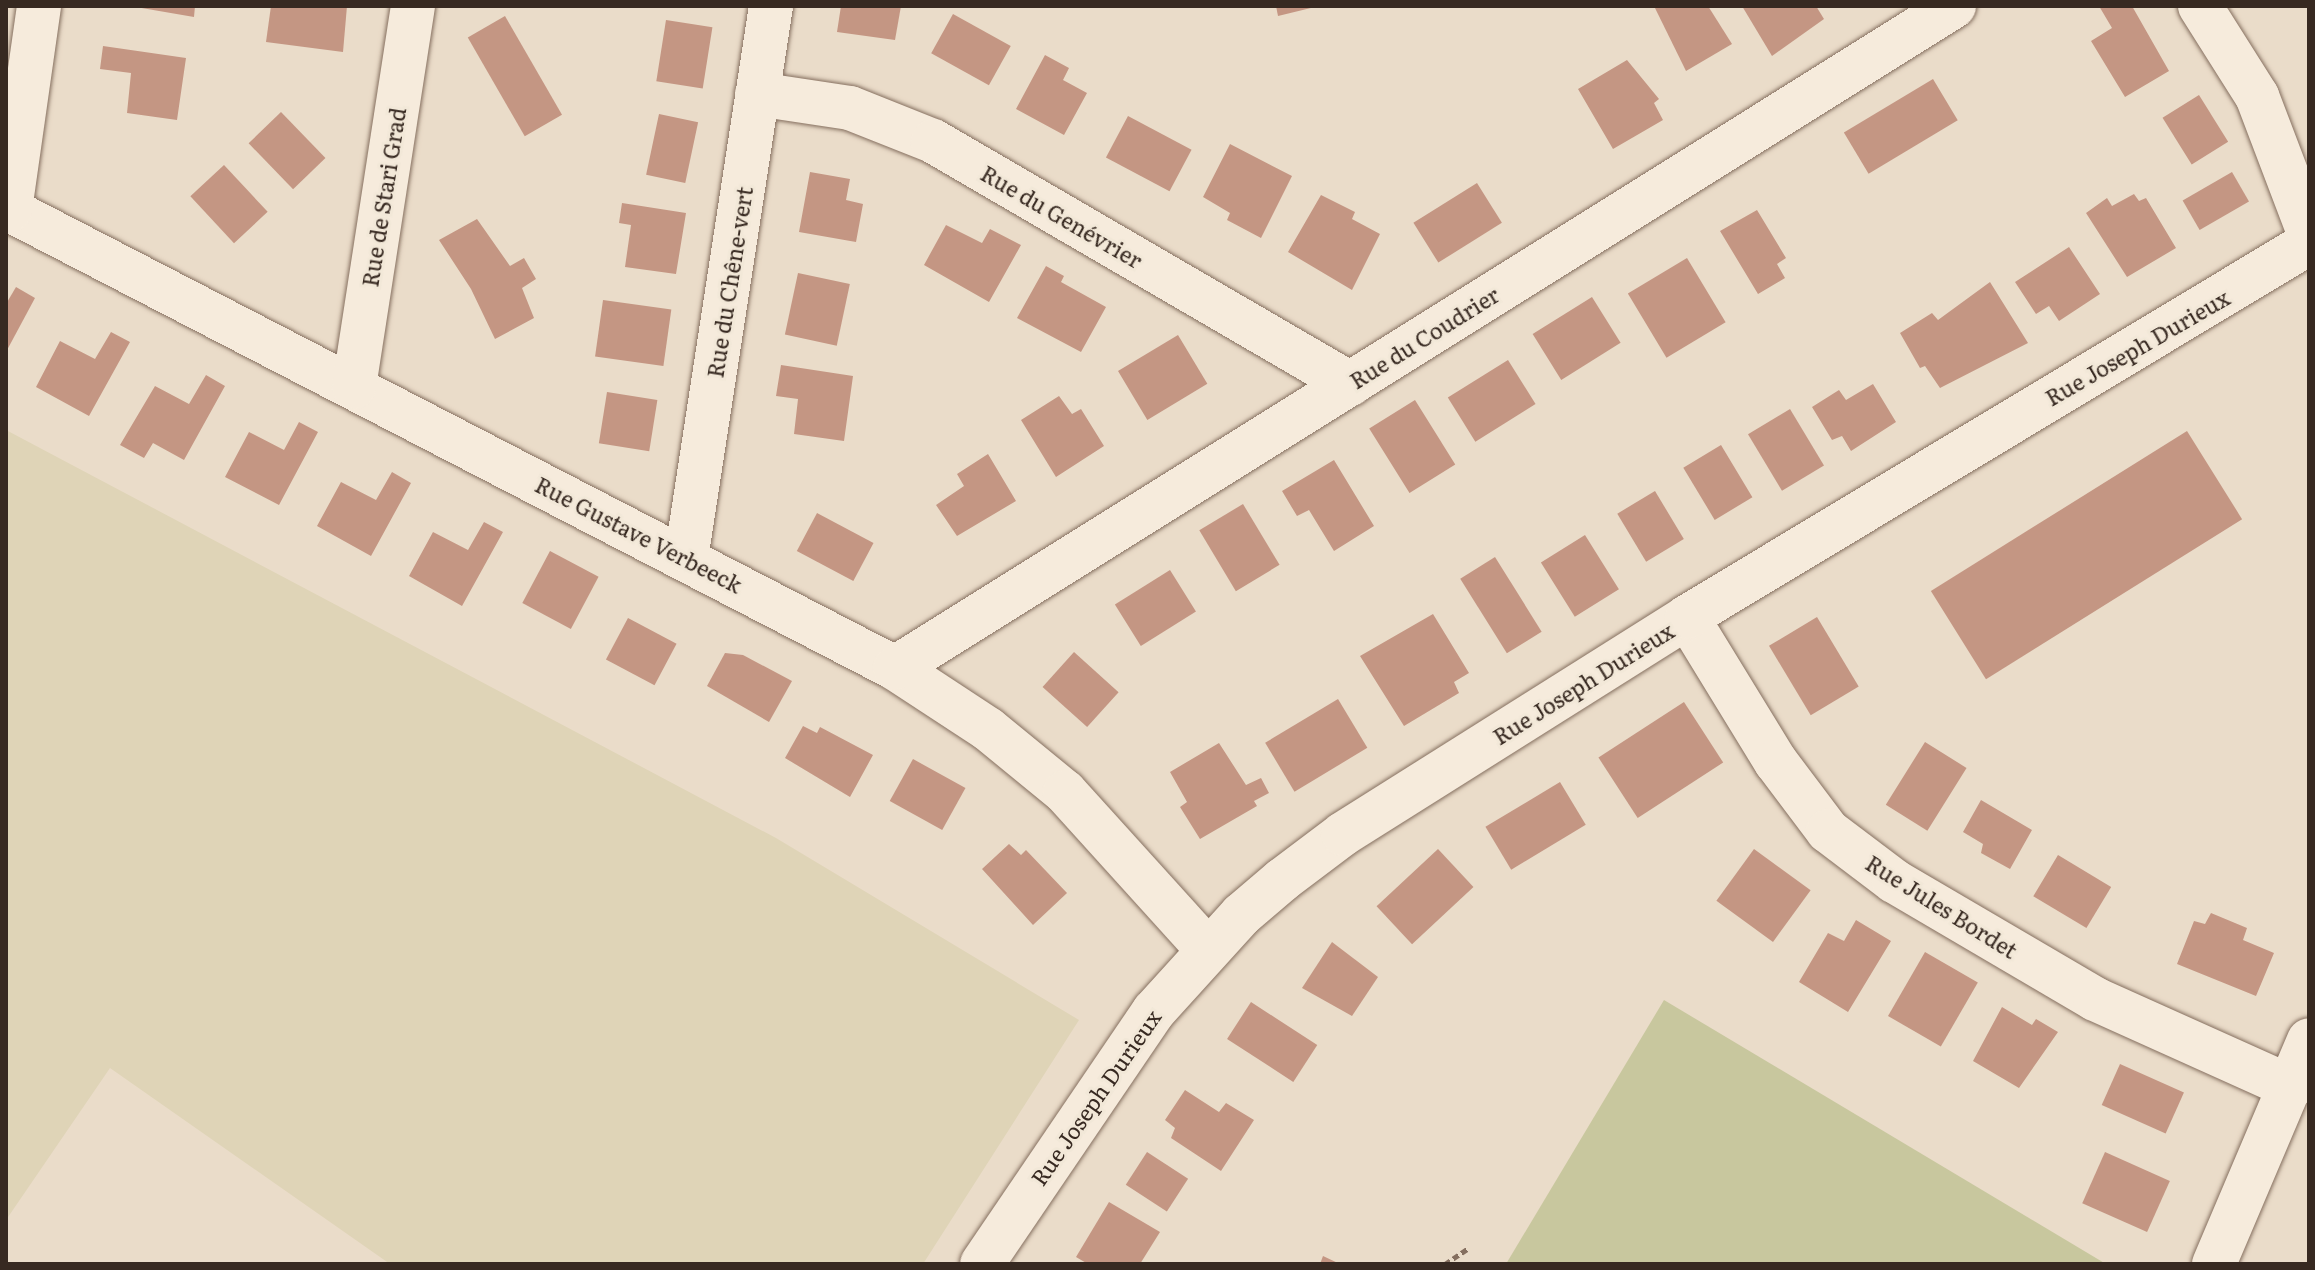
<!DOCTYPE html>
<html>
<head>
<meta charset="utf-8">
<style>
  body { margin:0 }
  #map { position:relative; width:2315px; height:1270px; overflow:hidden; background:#eadcc9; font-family:Literata,serif }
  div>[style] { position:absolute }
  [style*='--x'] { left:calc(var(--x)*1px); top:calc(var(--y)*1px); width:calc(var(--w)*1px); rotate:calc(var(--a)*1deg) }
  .farmland>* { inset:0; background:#dfd4b7 }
  .green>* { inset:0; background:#c8c79e }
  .building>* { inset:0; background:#c49683; transform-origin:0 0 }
  .path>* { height:5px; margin-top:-2.5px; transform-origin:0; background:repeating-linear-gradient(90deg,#856f5f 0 6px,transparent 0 10px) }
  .roads { filter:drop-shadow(0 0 2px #856f5f) drop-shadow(0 0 2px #856f5f) }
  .street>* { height:44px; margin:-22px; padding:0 22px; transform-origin:22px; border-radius:22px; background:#f6ebdc }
  .secondary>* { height:44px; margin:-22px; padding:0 22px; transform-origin:22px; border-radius:22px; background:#f6ebdc }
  span { translate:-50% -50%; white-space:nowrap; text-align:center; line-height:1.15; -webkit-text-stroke:6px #f2e8d8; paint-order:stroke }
  .street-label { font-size:22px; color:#372921 }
  .frame { position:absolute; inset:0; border:8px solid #372921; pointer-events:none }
</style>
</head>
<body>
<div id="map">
  <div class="farmland">
    <div style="clip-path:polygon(6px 430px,776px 838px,1079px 1020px,923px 1264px,390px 1264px,110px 1068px,6px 1220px)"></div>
  </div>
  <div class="green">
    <div style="clip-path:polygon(1664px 1000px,2106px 1264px,1506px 1264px)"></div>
  </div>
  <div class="building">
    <div style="clip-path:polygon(130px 6px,195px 6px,194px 17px)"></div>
    <div style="clip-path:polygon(271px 6px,347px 6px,343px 52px,266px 42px)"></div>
    <div style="clip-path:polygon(841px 6px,901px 6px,895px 40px,837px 32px)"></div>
    <div style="clip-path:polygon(1276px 6px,1315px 6px,1315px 7px,1278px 16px)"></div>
    <div style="clip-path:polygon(1654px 6px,1708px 6px,1732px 44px,1686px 71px)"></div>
    <div style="clip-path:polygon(1742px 6px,1816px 6px,1824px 19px,1772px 56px)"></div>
    <div style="clip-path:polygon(2099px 6px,2132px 6px,2169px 71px,2125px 97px,2091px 41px,2112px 28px)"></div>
    <div style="left:953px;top:14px;width:66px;height:45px;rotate:29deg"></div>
    <div style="left:505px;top:16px;width:114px;height:43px;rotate:60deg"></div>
    <div style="left:666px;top:20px;width:47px;height:62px;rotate:9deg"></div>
    <div style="clip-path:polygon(103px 46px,186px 58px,177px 120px,127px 113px,131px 73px,100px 69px)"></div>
    <div style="clip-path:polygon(1045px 55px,1069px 68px,1063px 80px,1087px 93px,1064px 135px,1016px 109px)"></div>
    <div style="clip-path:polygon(1627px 60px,1659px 99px,1654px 103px,1663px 120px,1613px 149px,1578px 89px)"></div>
    <div style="left:1933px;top:79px;width:48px;height:104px;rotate:59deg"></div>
    <div style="left:2199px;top:95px;width:55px;height:43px;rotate:58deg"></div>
    <div style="left:281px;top:112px;width:64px;height:45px;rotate:46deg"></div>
    <div style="left:659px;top:114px;width:40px;height:62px;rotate:12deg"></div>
    <div style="left:1128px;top:116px;width:72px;height:47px;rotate:28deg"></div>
    <div style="clip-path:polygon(1230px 144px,1292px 176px,1261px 238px,1227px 220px,1230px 213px,1203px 197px)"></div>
    <div style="left:224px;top:165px;width:64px;height:46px;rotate:47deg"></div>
    <div style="clip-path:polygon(810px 172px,850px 179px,846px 200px,863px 204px,856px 242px,799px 232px)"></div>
    <div style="left:2232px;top:172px;width:34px;height:57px;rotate:60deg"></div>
    <div style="left:1477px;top:183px;width:47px;height:75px;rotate:58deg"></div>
    <div style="clip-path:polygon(2134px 194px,2139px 201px,2146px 198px,2176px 248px,2127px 277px,2086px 213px,2107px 198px,2112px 206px)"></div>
    <div style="clip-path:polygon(1321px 195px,1355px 212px,1352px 219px,1380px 234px,1352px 290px,1288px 252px)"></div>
    <div style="clip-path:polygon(622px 203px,686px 213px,676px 274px,625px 267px,631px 225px,619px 223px)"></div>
    <div style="clip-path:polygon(1757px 210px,1786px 258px,1777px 264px,1785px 278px,1758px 294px,1720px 231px)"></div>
    <div style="clip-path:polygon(477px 219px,510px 266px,524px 258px,536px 279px,522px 288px,534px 318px,495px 339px,471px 289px,439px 240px)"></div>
    <div style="clip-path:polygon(946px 225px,982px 243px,990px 229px,1021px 245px,989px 302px,924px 265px)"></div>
    <div style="clip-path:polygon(2069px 247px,2100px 294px,2059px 321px,2049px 306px,2036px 314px,2015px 282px)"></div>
    <div style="left:1687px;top:258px;width:75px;height:69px;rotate:59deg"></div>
    <div style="clip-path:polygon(1046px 266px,1064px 276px,1061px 282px,1106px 307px,1081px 352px,1017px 318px)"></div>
    <div style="left:798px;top:273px;width:53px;height:63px;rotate:12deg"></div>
    <div style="clip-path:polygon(1990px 282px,2028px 343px,1940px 388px,1925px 366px,1920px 368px,1900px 333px,1932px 313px,1938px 320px)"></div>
    <div style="clip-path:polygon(16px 287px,35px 298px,6px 352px,6px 304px)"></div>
    <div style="left:1592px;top:297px;width:54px;height:70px;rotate:58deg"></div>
    <div style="left:603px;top:300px;width:69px;height:57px;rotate:8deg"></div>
    <div style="clip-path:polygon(111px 332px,130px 342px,89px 416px,36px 387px,60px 341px,95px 359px)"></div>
    <div style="left:1178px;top:335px;width:57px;height:70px;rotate:59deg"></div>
    <div style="left:1508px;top:360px;width:52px;height:71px;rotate:58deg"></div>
    <div style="clip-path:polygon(781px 365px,853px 376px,844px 441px,794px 434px,798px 399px,776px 396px)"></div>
    <div style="clip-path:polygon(206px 375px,225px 386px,184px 460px,153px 443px,144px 458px,120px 445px,155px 386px,189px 404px)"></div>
    <div style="clip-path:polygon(1873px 384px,1896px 422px,1851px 451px,1842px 436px,1832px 440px,1812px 407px,1839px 390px,1846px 400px)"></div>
    <div style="left:607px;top:392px;width:51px;height:52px;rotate:9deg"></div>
    <div style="clip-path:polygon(1059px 396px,1072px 414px,1081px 409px,1104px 446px,1056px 477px,1021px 420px)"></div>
    <div style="left:1415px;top:400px;width:76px;height:54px;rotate:58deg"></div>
    <div style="left:1790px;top:409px;width:66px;height:49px;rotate:59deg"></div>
    <div style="clip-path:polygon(299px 422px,318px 432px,279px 505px,225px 477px,249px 432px,284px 450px)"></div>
    <div style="left:2187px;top:431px;width:104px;height:302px;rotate:58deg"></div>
    <div style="left:1721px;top:445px;width:61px;height:44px;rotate:59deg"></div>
    <div style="clip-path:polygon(988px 454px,1016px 501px,957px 536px,936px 505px,964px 486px,957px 474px)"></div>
    <div style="clip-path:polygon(1334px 460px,1374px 526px,1334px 551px,1309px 510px,1297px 516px,1282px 491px)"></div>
    <div style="clip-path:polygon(392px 472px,411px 483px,371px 556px,317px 526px,341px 482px,376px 500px)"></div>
    <div style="left:1655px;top:491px;width:56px;height:44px;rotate:59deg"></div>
    <div style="left:1243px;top:504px;width:71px;height:51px;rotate:59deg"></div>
    <div style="left:817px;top:513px;width:64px;height:43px;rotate:28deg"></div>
    <div style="clip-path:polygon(484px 522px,503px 532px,462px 606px,409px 576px,433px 532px,468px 550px)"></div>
    <div style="left:1585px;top:535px;width:64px;height:52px;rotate:58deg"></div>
    <div style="left:550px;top:551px;width:55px;height:59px;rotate:28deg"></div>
    <div style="left:1495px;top:557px;width:88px;height:41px;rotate:58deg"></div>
    <div style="left:1170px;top:570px;width:49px;height:65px;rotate:58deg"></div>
    <div style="clip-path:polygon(1433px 614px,1469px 673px,1454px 682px,1459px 693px,1404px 726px,1360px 656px)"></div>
    <div style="left:1817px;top:617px;width:81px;height:56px;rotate:59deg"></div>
    <div style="left:628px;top:618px;width:55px;height:47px;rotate:28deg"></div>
    <div style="left:1074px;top:652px;width:60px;height:47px;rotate:42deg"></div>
    <div style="clip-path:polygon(725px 653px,743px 655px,792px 681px,769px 722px,707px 686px)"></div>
    <div style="left:1338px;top:699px;width:57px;height:85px;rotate:59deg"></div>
    <div style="left:1684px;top:702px;width:72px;height:102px;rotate:57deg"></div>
    <div style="clip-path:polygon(803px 726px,817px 733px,820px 727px,873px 755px,850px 797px,785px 758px)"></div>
    <div style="left:1925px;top:742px;width:49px;height:74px;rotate:32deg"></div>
    <div style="clip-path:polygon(1219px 743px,1246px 785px,1261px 778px,1269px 793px,1254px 801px,1257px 806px,1200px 839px,1180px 807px,1187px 802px,1170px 772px)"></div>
    <div style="left:913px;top:759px;width:60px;height:48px;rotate:29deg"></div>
    <div style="left:1560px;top:782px;width:50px;height:87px;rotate:59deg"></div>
    <div style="clip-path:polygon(1981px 800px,2032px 830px,2010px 869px,1981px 853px,1983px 844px,1963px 832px)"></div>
    <div style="clip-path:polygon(1009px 844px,1021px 855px,1026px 850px,1067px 893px,1033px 925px,982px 869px)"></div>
    <div style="left:1438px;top:849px;width:52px;height:84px;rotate:47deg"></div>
    <div style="left:1754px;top:849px;width:70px;height:64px;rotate:36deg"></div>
    <div style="left:2058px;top:855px;width:62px;height:48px;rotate:31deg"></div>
    <div style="clip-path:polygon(2211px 913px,2247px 928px,2243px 940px,2274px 953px,2256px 996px,2177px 964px,2194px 921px,2205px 924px)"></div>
    <div style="clip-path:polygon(1856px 920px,1891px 941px,1848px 1012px,1799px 982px,1828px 933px,1844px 941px)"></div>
    <div style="clip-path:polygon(1332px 942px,1378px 977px,1352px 1016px,1302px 988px)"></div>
    <div style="left:1925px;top:952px;width:61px;height:74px;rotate:30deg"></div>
    <div style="left:1251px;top:1002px;width:79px;height:44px;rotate:33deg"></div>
    <div style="clip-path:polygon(2002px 1007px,2032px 1025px,2036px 1019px,2058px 1032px,2019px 1088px,1973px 1061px)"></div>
    <div style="left:2120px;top:1064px;width:70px;height:45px;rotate:24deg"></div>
    <div style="clip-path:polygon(1185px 1090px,1219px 1112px,1226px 1103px,1254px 1120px,1221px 1171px,1171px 1138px,1175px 1128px,1165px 1120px)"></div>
    <div style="left:1147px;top:1152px;width:49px;height:39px;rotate:33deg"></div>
    <div style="left:2105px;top:1152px;width:71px;height:56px;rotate:24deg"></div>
    <div style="clip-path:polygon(1109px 1202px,1160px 1232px,1140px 1264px,1088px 1264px,1076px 1257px)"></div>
    <div style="clip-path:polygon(1323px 1256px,1340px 1264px,1320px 1264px)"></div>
  </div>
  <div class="path">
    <div style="--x:1445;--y:1264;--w:27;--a:-34"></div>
  </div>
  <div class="roads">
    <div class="street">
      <div style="--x:2200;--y:6;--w:107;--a:57.7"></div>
      <div style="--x:2257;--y:96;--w:147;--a:69.2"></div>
      <div style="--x:757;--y:94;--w:94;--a:8.6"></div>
      <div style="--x:850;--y:108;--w:89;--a:21.7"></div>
      <div style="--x:933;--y:141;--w:483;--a:30.2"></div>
      <div style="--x:6;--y:208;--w:1001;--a:27.36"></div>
      <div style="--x:895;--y:668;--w:111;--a:33.3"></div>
      <div style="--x:988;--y:729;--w:99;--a:39.3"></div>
      <div style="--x:1065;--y:792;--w:212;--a:47.9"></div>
      <div style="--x:10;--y:210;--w:206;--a:-81.9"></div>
      <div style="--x:354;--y:387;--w:386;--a:-81.2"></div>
      <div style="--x:686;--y:559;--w:559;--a:-81.26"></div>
      <div style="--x:1687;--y:617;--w:170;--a:58.5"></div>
      <div style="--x:1776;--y:762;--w:86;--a:53"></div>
      <div style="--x:1828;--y:831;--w:83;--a:37.1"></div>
      <div style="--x:1894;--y:881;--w:233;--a:30.4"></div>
      <div style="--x:2095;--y:999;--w:215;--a:24.2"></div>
      <div style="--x:895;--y:668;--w:1249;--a:-32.01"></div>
      <div style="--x:2214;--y:1264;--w:243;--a:-67"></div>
    </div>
    <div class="secondary">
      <div style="--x:982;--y:1264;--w:306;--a:-55.8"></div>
      <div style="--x:1154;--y:1011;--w:130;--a:-47.8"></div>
      <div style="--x:1241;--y:915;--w:54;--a:-40.5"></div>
      <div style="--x:1282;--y:880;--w:76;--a:-37"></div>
      <div style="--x:1343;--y:834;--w:407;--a:-32.2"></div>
      <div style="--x:1687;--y:617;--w:726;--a:-31.02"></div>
    </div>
  </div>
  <div class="street-label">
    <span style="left:383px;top:197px;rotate:-81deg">Rue de Stari Grad</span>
    <span style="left:1062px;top:216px;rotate:30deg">Rue du Genévrier</span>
    <span style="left:729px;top:282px;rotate:-81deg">Rue du Chêne-vert</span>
    <span style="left:1424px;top:337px;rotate:-32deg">Rue du Coudrier</span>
    <span style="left:2137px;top:347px;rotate:-30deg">Rue Joseph Durieux</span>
    <span style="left:639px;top:534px;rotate:27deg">Rue Gustave Verbeeck</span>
    <span style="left:1583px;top:683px;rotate:-32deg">Rue Joseph Durieux</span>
    <span style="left:1942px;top:906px;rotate:32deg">Rue Jules Bordet</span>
    <span style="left:1095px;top:1097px;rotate:-55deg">Rue Joseph Durieux</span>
  </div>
  <div class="frame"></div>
</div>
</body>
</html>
